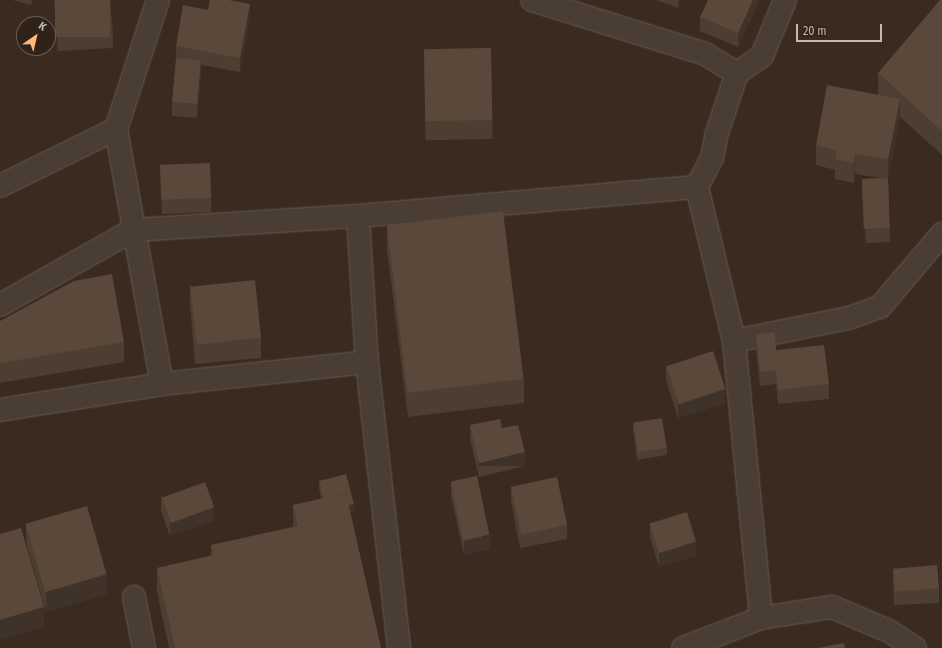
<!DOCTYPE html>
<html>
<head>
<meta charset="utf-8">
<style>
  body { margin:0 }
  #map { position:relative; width:942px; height:648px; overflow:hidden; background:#3a2a1f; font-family:"Fira Sans Condensed",sans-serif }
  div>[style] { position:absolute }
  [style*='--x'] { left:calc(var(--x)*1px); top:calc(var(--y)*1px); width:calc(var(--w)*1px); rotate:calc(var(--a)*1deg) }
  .roads { filter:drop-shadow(0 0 1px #685b50) drop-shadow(0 0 1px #685b50) }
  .minor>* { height:22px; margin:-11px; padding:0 11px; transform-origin:11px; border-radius:11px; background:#4a3d33 }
  .wall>* { inset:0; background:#4d3e32; transform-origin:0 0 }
  .shaded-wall>* { inset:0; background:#3f3229; transform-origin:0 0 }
  .building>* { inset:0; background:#5a483a; transform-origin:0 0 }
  span { translate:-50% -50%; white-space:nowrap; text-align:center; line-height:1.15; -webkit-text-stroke:4px #2f2218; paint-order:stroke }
  .north { position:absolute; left:16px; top:16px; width:40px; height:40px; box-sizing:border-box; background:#2f2218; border:1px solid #6c5e54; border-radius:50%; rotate:34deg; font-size:11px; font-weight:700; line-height:16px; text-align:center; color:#c7b9ad }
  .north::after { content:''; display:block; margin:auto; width:14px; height:18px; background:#ffb77a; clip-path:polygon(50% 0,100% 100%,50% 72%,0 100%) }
  .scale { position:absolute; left:796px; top:24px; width:86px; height:18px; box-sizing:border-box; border:2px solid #c7b9ad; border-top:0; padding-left:5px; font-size:12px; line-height:14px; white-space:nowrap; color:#c7b9ad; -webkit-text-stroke:3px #2f2218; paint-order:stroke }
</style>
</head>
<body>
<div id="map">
  <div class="roads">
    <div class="minor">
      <div style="--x:158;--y:0;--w:136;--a:108"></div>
      <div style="--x:116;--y:129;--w:259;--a:79.8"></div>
      <div style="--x:532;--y:0;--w:181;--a:17.3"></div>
      <div style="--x:705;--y:54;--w:37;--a:31"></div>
      <div style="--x:737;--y:73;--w:30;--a:-34"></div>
      <div style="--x:762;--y:56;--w:61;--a:-67.7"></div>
      <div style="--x:0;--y:186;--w:129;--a:-26.2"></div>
      <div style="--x:697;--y:187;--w:158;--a:76.5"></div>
      <div style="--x:734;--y:341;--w:278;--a:84.4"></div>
      <div style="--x:358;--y:216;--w:146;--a:86.5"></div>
      <div style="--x:367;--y:362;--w:288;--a:83.6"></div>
      <div style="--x:0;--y:305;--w:153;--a:-29.4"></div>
      <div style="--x:133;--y:230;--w:225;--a:-3.6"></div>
      <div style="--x:358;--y:216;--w:340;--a:-4.9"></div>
      <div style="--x:697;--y:187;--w:33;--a:-63"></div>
      <div style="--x:712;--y:158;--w:25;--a:-79"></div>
      <div style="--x:717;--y:133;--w:63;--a:-71.6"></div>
      <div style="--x:734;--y:341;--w:117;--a:-11.3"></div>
      <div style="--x:849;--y:318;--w:33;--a:-20"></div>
      <div style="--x:880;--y:307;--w:96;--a:-49.7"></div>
      <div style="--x:0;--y:410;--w:164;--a:-9.1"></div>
      <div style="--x:162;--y:384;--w:206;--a:-6.1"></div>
      <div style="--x:134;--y:597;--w:52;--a:78.9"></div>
      <div style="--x:683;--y:648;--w:84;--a:-21"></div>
      <div style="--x:761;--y:618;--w:72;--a:-8.8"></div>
      <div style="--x:832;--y:607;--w:62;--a:22.8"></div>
      <div style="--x:889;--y:631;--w:31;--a:33"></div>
    </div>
  </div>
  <div class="wall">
    <div style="clip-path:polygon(12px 0,32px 0,31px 5px)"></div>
    <div style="clip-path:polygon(54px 0,110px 0,113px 33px,113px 48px,58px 51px)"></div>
    <div style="clip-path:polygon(656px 0,681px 0,678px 8px)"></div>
    <div style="clip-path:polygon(760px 0,738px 47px,700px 31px,700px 17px)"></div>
    <div style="clip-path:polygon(942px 0,942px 155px,900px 117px,888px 179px,890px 242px,866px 243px,862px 193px,862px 179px,882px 178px,855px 174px,854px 183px,835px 179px,835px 170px,816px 165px,816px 145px,878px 95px,878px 73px)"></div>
    <div style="clip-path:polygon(250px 18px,240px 72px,201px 65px,201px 74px,197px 118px,172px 116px,172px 102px,176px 61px,176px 46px)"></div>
    <div style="left:491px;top:48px;width:91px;height:67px;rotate:89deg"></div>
    <div style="clip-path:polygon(160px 165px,211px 198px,211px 212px,162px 214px)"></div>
    <div style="clip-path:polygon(387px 225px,524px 379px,524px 403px,408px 417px,387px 249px)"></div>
    <div style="clip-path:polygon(190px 285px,261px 338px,261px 358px,195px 364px,190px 305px)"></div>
    <div style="clip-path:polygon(0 321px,124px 342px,124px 362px,0 383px)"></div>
    <div style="clip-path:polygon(756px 335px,776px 350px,829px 384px,829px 399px,778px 404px,776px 384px,760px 386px,756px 349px)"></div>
    <div style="clip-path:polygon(666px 366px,725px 403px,678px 418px,666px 380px)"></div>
    <div style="clip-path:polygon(633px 423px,667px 448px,667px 455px,637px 460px,633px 430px)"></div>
    <div style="clip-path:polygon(470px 425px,502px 428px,525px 466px,479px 477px,470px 439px)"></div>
    <div style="clip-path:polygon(319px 481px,354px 511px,350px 512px,381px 648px,169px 648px,157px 592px,157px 568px,211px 556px,211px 545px,293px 527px,293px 505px,321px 499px,319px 488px)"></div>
    <div style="clip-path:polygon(451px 482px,490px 549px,464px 555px,451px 496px)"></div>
    <div style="clip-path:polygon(511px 487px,567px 525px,567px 539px,520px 548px,511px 501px)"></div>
    <div style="clip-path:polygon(161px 496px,214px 521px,170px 536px,161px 511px)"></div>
    <div style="clip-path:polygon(650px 523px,696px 556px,659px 567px,650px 538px)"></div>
    <div style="clip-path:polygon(26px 524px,107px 594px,46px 612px,26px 543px)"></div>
    <div style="clip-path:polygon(893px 568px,939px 588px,939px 603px,894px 605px,893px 582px)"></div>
  </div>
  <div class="shaded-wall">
    <div style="clip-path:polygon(678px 0,681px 0,678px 8px)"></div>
    <div style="clip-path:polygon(753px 0,760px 0,738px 47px,738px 33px)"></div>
    <div style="clip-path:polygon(250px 4px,250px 18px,240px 72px,240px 58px)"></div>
    <div style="clip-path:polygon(201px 60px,201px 74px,197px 118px,197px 104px)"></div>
    <div style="clip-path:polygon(900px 99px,900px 119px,888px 179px,888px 159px)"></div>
    <div style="clip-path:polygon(855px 154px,855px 174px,854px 183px,854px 163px)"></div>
    <div style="clip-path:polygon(725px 389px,725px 403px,678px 418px,678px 404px)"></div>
    <div style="left:525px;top:452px;width:14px;height:47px;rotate:90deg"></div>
    <div style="left:354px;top:504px;width:7px;height:29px;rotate:90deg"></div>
    <div style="clip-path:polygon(214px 507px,214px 521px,170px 536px,170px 522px)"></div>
    <div style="clip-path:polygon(490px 535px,490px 549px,464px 555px,464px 541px)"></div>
    <div style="clip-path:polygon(696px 542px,696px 556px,659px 567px,659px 553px)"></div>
    <div style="clip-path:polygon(107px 574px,107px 594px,46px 612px,46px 592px)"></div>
    <div style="clip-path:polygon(44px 607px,44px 627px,0 640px,0 620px)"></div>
  </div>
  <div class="building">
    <div style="left:55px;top:0;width:55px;height:37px"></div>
    <div style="clip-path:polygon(210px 0,229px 0,250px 4px,240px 58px,176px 46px,183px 5px,208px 10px)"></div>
    <div style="clip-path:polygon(708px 0,753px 0,738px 33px,700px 17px)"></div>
    <div style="clip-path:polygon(940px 0,942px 0,942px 131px,878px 73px)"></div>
    <div style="left:491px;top:48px;width:72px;height:67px;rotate:89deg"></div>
    <div style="left:176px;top:58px;width:25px;height:44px;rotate:5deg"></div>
    <div style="clip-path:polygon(827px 85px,900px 99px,888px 159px,855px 154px,854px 163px,835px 159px,837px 151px,816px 145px)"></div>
    <div style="left:210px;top:163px;width:35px;height:50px;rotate:88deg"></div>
    <div style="left:888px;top:178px;width:50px;height:26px;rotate:88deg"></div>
    <div style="left:503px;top:211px;width:169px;height:117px;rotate:83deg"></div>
    <div style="clip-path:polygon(112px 274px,124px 342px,0 363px,0 321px,74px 281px)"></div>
    <div style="left:255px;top:280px;width:58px;height:65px;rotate:84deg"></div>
    <div style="clip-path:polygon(775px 332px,776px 350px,824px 345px,829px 384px,778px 390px,776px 370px,760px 372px,756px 335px)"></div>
    <div style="left:713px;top:351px;width:40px;height:49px;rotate:72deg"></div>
    <div style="left:662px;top:418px;width:30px;height:29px;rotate:81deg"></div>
    <div style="clip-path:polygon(500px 419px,502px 428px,518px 425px,525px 452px,479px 463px,470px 425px)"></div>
    <div style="clip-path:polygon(346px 474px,354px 504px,348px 505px,346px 493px,323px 498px,319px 481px)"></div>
    <div style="left:477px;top:476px;width:60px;height:27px;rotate:78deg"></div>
    <div style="left:557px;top:477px;width:49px;height:47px;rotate:78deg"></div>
    <div style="left:205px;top:482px;width:27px;height:46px;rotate:70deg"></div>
    <div style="clip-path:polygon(346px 493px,381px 648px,175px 648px,157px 568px,213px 555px,211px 545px,298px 526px,293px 505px)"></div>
    <div style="left:87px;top:506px;width:71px;height:64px;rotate:74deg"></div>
    <div style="left:687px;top:512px;width:31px;height:39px;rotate:73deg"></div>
    <div style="clip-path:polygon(21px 528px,44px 607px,0 620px,0 534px)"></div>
    <div style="left:937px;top:565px;width:23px;height:44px;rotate:85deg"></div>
    <div style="clip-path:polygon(844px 643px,845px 648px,817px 648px)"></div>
  </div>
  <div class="north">K</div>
  <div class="scale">20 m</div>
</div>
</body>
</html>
